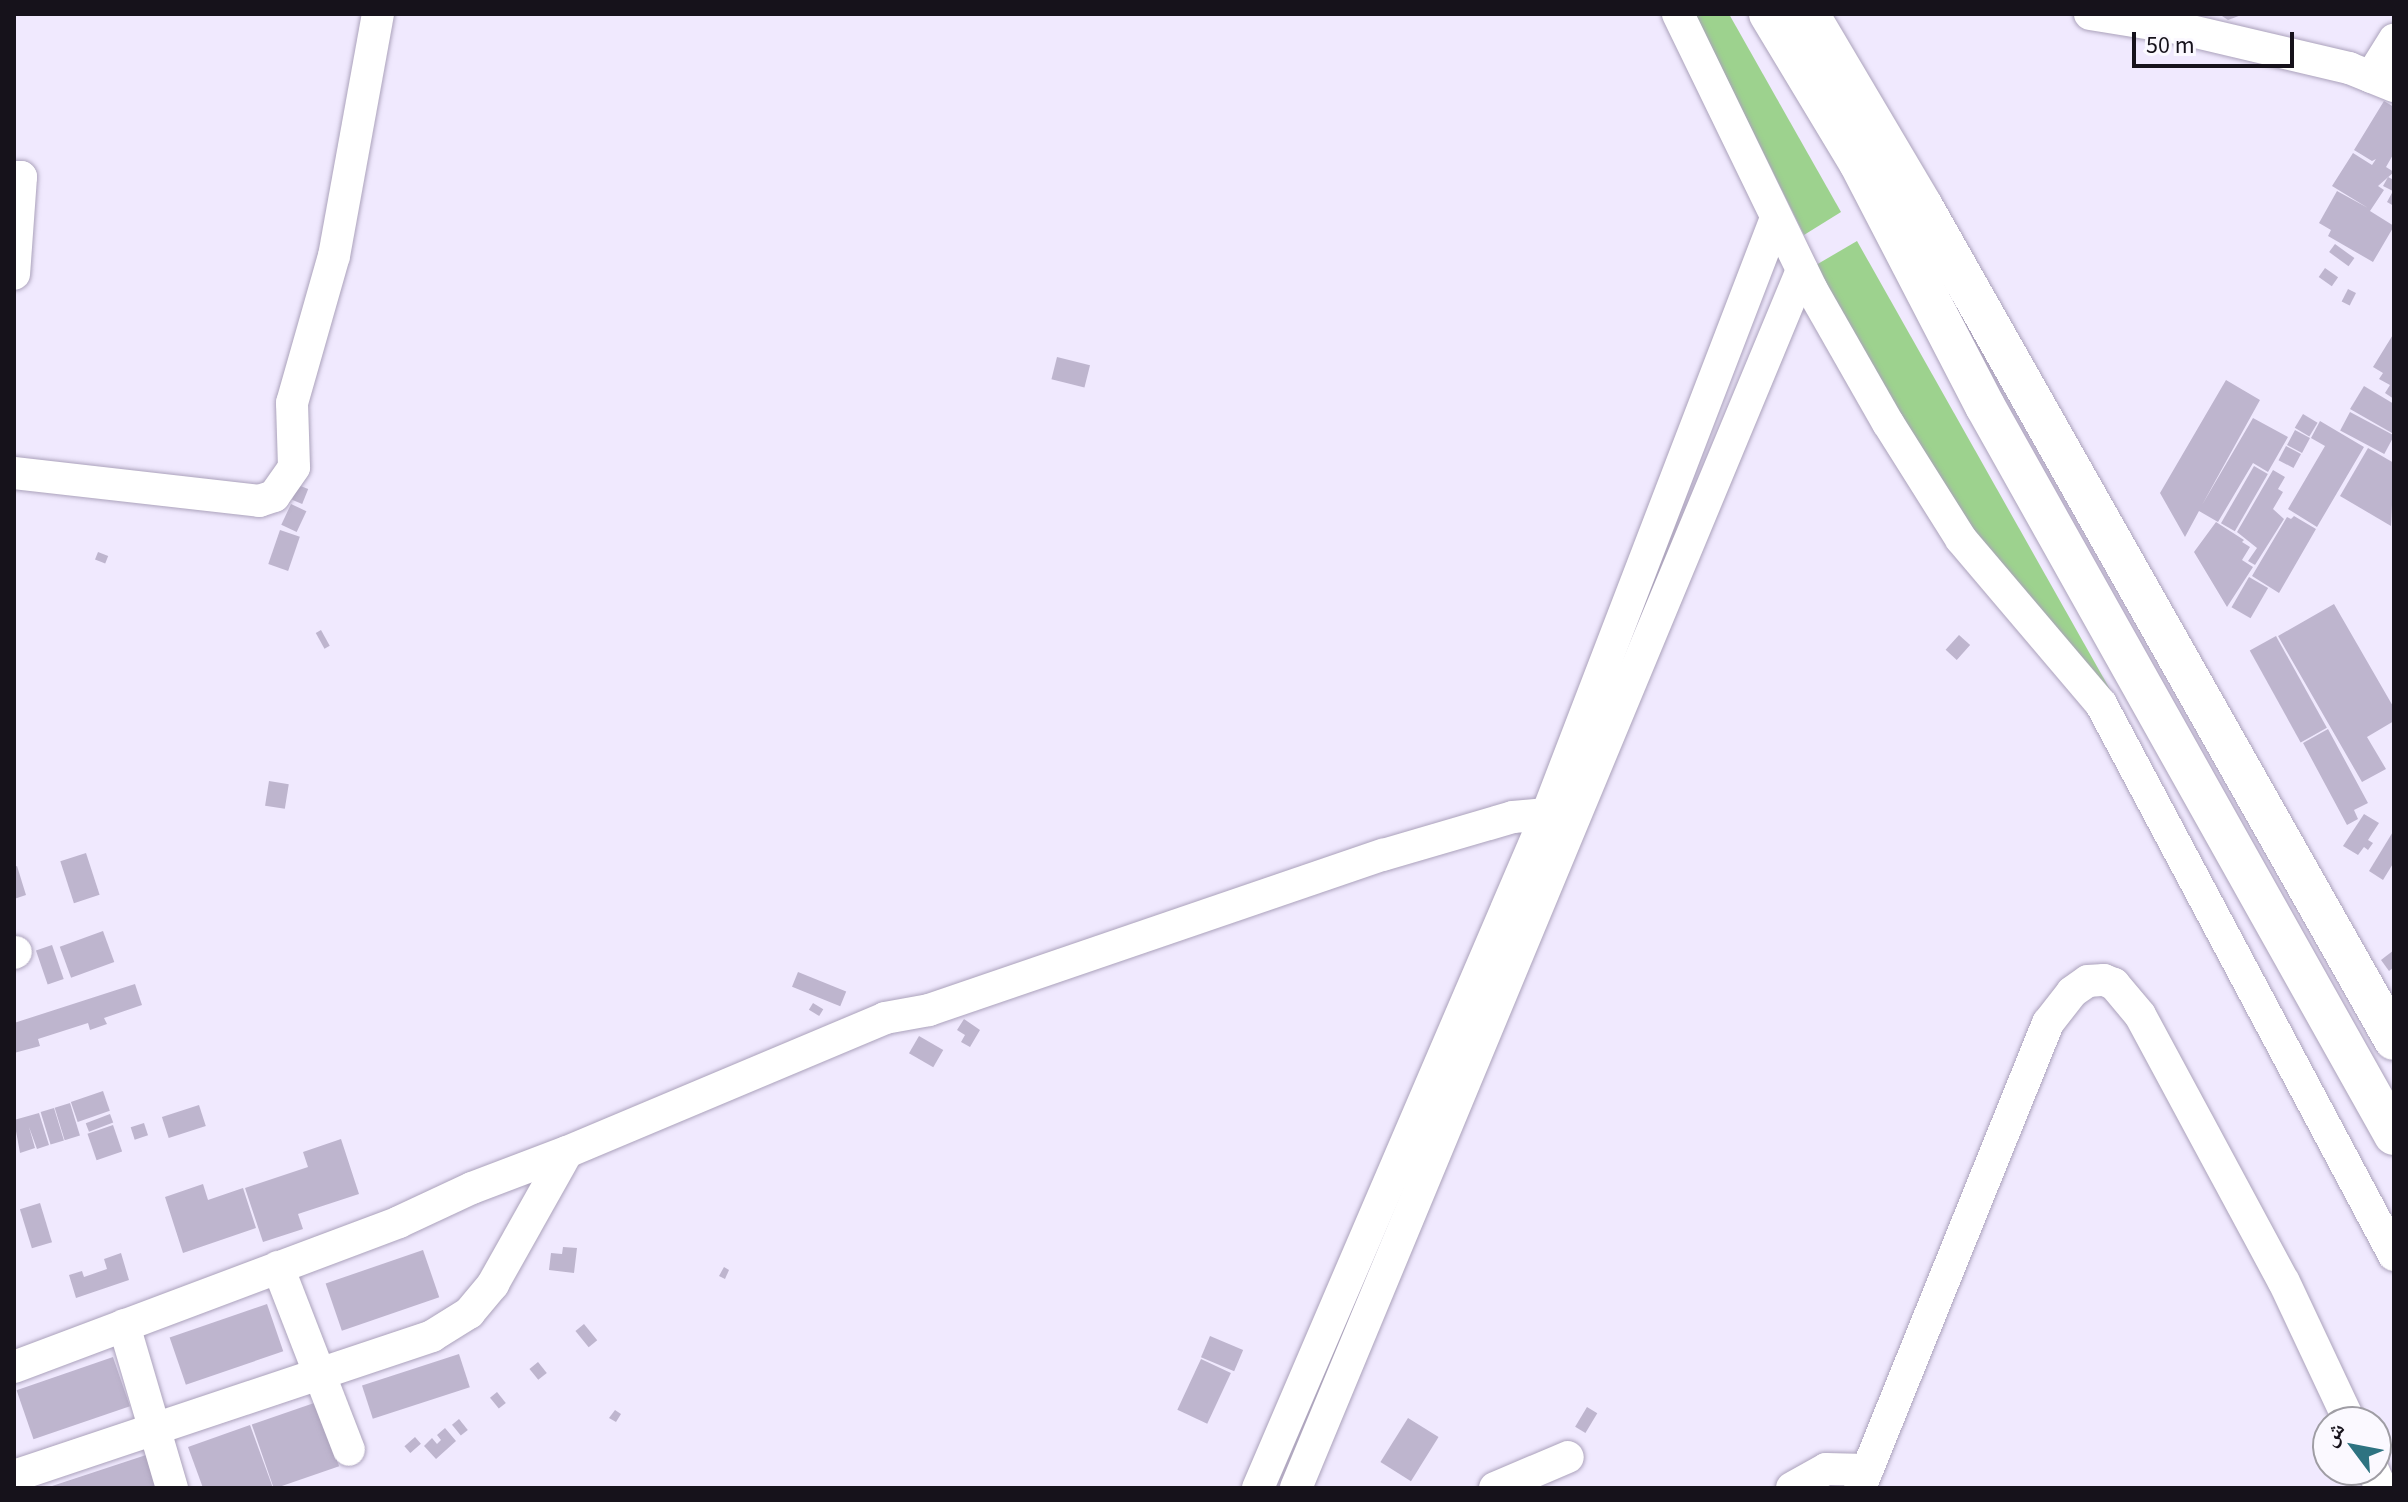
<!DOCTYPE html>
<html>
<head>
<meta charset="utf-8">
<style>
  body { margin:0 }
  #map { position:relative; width:2408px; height:1502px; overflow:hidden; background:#f0e9fe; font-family:"Source Sans 3","Noto Naskh Arabic",sans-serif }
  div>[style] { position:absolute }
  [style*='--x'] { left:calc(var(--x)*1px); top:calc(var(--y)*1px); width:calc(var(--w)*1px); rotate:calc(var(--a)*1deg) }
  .green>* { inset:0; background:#9dd28e }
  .building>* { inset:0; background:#beb5ce; transform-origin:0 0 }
  .roads { filter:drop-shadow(0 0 2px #aba2bb) drop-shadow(0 0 2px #aba2bb) }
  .minor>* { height:32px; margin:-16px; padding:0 16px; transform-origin:16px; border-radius:16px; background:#fff }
  .major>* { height:40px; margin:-20px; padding:0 20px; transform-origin:20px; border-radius:20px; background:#fff }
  span { translate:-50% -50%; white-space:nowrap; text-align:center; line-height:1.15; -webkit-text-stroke:6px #fbf9ff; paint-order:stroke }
  .frame { position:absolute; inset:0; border:16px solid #16121b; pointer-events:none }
  .north { position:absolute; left:2312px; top:1406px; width:80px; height:80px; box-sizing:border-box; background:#fbf9ff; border:2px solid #9f9da4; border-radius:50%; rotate:302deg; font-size:22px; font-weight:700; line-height:32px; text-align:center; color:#16121b }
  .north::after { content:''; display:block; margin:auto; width:28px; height:36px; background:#2e7381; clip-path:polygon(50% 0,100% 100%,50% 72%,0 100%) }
  .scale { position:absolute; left:2132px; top:32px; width:162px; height:36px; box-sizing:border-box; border:4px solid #16121b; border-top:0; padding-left:10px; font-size:24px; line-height:28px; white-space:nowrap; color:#16121b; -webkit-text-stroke:6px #fbf9ff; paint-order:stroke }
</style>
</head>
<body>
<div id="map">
  <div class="green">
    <div style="clip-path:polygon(1695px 14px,1729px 14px,1841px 212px,1804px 235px)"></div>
    <div style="clip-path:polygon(1857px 241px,2112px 693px,1965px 528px,1816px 265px)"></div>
  </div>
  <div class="building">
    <div style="clip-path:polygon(2219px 14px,2244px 14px,2228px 20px)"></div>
    <div style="clip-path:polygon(2384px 101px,2394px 107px,2394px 153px,2386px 167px,2394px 172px,2378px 186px,2384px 190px,2370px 211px,2394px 226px,2373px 262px,2328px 236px,2331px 230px,2319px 223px,2337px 191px,2368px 208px,2332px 186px,2353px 153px,2372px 165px,2376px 159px,2372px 161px,2354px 150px)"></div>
    <div style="clip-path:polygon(2388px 177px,2394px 180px,2394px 206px,2387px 202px,2393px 191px,2383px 186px)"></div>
    <div style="left:2335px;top:244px;width:24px;height:10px;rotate:36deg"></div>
    <div style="left:2325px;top:268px;width:16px;height:11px;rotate:35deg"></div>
    <div style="left:2348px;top:289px;width:9px;height:14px;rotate:27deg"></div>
    <div style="clip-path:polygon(2394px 333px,2394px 399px,2385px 393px,2390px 385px,2379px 379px,2383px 373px,2373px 367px)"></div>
    <div style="left:1057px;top:357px;width:34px;height:23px;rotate:14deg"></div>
    <div style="clip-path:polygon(2226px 380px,2260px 400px,2202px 505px,2253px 418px,2288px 437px,2268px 472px,2253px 463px,2218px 522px,2199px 511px,2185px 537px,2160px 493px)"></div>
    <div style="clip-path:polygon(2364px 386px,2394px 404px,2392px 433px,2350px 409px)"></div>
    <div style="left:2350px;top:412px;width:50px;height:21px;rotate:28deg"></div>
    <div style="left:2303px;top:414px;width:17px;height:16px;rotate:31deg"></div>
    <div style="clip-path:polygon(2320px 421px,2364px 447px,2317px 527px,2288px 509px,2325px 446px,2311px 438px)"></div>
    <div style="left:2295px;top:430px;width:17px;height:17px;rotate:28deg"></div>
    <div style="left:2286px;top:446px;width:17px;height:16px;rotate:28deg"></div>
    <div style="clip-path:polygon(2368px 448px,2394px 463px,2391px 526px,2340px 496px)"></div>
    <div style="left:2254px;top:466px;width:16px;height:66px;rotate:30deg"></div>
    <div style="clip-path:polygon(2273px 470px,2285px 477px,2278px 489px,2283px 492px,2273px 509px,2284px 519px,2255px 565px,2248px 561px,2257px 548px,2237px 532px)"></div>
    <div style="left:298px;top:485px;width:11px;height:16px;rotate:22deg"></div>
    <div style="left:291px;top:504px;width:17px;height:23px;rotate:25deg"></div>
    <div style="clip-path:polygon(2294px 516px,2316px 529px,2279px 593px,2252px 576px,2287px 517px,2291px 519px)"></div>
    <div style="clip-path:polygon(2216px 522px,2244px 540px,2242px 542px,2250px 547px,2242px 560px,2253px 567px,2227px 607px,2194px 552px)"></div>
    <div style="left:280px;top:530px;width:21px;height:36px;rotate:19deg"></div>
    <div style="left:98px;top:552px;width:11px;height:8px;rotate:22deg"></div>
    <div style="left:2249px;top:577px;width:22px;height:35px;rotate:30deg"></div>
    <div style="clip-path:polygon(2334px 604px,2394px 708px,2394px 721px,2367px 737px,2386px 769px,2362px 782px,2278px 636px)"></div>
    <div style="left:321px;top:630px;width:18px;height:6px;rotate:61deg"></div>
    <div style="left:1959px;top:635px;width:15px;height:20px;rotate:42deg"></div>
    <div style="left:2276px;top:636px;width:105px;height:30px;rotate:61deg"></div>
    <div style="clip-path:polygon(2328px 729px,2368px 803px,2354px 810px,2358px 819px,2347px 825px,2303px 743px)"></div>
    <div style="left:269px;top:781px;width:20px;height:25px;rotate:9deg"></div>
    <div style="clip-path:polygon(2364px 814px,2379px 823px,2368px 840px,2373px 843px,2368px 850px,2364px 847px,2358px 855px,2343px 846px)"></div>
    <div style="clip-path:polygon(2394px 830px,2394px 862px,2383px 880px,2369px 871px)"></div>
    <div style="left:86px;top:853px;width:44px;height:27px;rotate:72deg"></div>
    <div style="clip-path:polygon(17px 866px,26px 895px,14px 899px,14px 867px)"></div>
    <div style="left:103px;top:931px;width:33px;height:46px;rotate:70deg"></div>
    <div style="left:52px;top:945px;width:36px;height:17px;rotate:71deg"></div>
    <div style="clip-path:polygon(2394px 950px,2394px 967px,2389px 971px,2381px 960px)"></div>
    <div style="left:798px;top:972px;width:52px;height:16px;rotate:22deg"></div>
    <div style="clip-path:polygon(135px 984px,142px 1005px,104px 1018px,107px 1024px,90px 1030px,88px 1023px,38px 1039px,40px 1046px,14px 1053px,14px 1023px)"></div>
    <div style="left:813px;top:1003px;width:12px;height:8px;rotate:31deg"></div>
    <div style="clip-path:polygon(964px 1019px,980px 1030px,970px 1047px,961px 1042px,965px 1035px,957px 1030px)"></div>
    <div style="left:919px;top:1036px;width:28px;height:20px;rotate:30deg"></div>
    <div style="left:103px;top:1091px;width:21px;height:34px;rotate:71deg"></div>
    <div style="left:70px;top:1103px;width:34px;height:16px;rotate:73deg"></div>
    <div style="left:199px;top:1105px;width:22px;height:39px;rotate:72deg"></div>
    <div style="left:54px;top:1108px;width:34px;height:14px;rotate:73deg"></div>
    <div style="clip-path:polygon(39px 1113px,49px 1145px,37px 1149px,29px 1127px,35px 1148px,20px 1153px,14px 1120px)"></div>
    <div style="left:110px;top:1114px;width:9px;height:26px;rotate:69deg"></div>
    <div style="left:144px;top:1123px;width:13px;height:14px;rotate:72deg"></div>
    <div style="left:113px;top:1125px;width:28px;height:27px;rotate:71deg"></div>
    <div style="clip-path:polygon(341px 1139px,359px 1194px,298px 1214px,303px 1229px,263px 1242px,245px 1188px,308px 1167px,303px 1152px)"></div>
    <div style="clip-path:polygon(203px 1184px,208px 1200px,243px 1188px,256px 1228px,183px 1253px,165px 1197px)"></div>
    <div style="left:40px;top:1203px;width:41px;height:21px;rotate:73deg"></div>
    <div style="clip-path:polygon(563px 1247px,577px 1248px,574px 1273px,549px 1270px,551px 1253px,562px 1254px)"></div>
    <div style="left:423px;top:1250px;width:50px;height:103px;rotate:71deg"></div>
    <div style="clip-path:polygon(121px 1253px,129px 1280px,76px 1298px,69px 1275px,82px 1271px,84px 1277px,107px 1269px,104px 1259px)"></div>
    <div style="clip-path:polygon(724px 1267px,729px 1270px,725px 1279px,719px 1276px)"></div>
    <div style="left:267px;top:1304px;width:50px;height:103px;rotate:71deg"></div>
    <div style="left:584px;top:1324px;width:21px;height:11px;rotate:51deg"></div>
    <div style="left:1210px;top:1336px;width:36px;height:23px;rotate:23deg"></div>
    <div style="left:459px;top:1354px;width:35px;height:102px;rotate:72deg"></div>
    <div style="left:113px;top:1357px;width:52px;height:102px;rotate:71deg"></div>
    <div style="left:1201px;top:1359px;width:33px;height:56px;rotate:25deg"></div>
    <div style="left:538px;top:1362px;width:14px;height:11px;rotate:51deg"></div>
    <div style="left:497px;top:1392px;width:14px;height:9px;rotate:51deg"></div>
    <div style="left:317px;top:1402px;width:68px;height:69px;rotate:71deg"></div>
    <div style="left:1587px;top:1407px;width:12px;height:23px;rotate:31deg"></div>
    <div style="clip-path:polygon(615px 1410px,621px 1414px,616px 1422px,609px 1418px)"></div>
    <div style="left:1408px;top:1418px;width:36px;height:52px;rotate:32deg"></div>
    <div style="left:459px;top:1419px;width:14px;height:9px;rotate:51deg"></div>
    <div style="clip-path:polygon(250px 1425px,273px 1488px,203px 1488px,188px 1447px)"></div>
    <div style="clip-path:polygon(445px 1428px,456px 1441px,436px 1459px,424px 1446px,432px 1438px,437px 1444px,441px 1440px,437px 1435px)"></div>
    <div style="left:415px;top:1437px;width:9px;height:14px;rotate:49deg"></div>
    <div style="clip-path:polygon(146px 1455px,157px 1488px,49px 1488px,49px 1487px)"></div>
  </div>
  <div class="roads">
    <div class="minor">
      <div style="--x:1678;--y:14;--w:307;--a:64.1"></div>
      <div style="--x:1812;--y:290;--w:153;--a:60.3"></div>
      <div style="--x:1888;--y:423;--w:137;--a:57.8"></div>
      <div style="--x:1961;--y:539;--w:216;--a:49.7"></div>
      <div style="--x:2101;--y:704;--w:624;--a:62"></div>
      <div style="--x:2090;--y:14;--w:94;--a:9.2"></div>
      <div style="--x:2183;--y:29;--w:171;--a:13.2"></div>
      <div style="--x:2349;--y:68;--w:48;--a:21.8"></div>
      <div style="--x:2371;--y:77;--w:44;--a:-58.1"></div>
      <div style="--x:14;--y:177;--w:7;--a:0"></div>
      <div style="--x:21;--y:177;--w:97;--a:94.1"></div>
      <div style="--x:14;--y:473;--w:247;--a:6.5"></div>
      <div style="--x:259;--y:501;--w:16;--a:-18"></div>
      <div style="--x:274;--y:496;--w:35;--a:-55"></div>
      <div style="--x:294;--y:467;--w:64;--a:-91.8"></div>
      <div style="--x:292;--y:403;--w:153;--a:-74.1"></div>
      <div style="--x:334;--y:256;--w:246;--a:-79.7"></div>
      <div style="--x:14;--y:953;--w:2;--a:-27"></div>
      <div style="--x:278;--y:1267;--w:196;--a:68.8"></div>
      <div style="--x:124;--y:1325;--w:170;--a:73.6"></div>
      <div style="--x:14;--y:1367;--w:411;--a:-20.6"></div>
      <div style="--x:399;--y:1222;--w:81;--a:-25"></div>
      <div style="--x:472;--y:1188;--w:102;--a:-20.8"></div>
      <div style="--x:567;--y:1152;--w:345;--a:-22.8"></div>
      <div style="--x:885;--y:1018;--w:45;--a:-10.3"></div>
      <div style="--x:929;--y:1010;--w:480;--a:-18.9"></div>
      <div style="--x:1383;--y:855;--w:135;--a:-16.3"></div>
      <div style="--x:1513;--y:817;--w:34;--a:-5"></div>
      <div style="--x:2373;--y:1470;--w:20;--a:66"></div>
      <div style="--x:14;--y:1476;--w:441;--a:-18.5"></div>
      <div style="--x:432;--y:1336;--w:44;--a:-31.9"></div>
      <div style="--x:469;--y:1313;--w:38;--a:-50"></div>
      <div style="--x:493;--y:1284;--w:151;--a:-60.7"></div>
      <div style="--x:1258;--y:1488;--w:733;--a:-66.79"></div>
      <div style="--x:1547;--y:814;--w:638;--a:-68.98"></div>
      <div style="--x:1296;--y:1488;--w:1319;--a:-67.44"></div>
      <div style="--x:1495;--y:1488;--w:79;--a:-23"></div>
      <div style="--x:1792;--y:1488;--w:39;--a:-29"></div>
      <div style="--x:1826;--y:1469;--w:41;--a:1.4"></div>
      <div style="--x:1860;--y:1488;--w:502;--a:-67.99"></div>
      <div style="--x:2048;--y:1023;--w:39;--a:-52"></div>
      <div style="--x:2072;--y:992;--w:19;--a:-35"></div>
      <div style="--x:2088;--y:981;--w:16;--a:-4"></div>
      <div style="--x:2104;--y:980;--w:11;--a:22"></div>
      <div style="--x:2114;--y:984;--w:40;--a:50"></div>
      <div style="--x:2140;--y:1015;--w:303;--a:61.7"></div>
      <div style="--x:2284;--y:1282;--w:155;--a:64.8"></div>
    </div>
    <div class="major">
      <div style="--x:1769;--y:14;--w:174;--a:58.9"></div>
      <div style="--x:1859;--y:163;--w:274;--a:62.6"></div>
      <div style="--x:1985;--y:406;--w:836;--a:60.71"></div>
      <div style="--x:1809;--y:14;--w:222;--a:59.4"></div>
      <div style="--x:1922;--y:205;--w:959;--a:60.52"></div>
    </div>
  </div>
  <div class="frame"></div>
  <div class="north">ش</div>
  <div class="scale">50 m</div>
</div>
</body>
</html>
